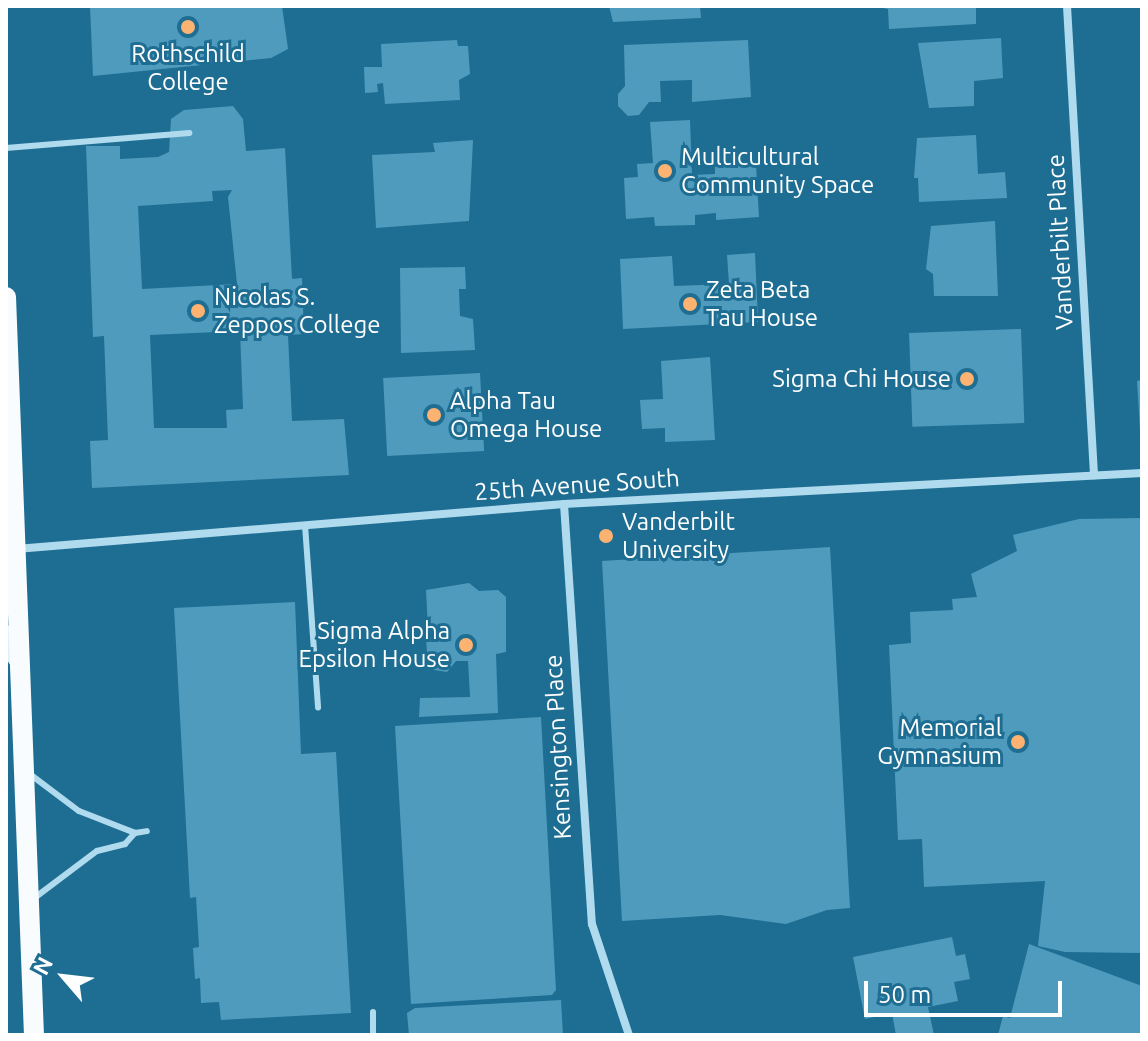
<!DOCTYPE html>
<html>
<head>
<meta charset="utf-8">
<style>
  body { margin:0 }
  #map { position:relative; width:1148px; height:1041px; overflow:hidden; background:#1e6e93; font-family:Ubuntu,sans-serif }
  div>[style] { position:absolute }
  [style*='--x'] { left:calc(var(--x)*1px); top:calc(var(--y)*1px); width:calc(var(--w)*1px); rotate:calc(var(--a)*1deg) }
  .building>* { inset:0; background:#4f9bbd; transform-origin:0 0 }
  .service>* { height:6px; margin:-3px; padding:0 3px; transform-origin:3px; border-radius:3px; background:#b0dbee }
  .minor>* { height:8px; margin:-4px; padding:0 4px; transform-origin:4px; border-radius:4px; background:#b0dbee }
  .secondary>* { height:16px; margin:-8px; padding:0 8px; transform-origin:8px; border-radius:8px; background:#ddf1fa }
  .primary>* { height:20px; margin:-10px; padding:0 10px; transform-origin:10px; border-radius:10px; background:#f8fcff }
  .dots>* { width:22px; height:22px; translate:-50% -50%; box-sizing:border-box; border:4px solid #1e6e93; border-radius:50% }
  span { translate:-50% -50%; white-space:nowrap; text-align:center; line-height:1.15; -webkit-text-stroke:6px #1e6e93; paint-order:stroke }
  .poi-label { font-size:24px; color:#fff }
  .left { translate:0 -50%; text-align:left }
  .right { translate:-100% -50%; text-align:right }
  .street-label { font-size:24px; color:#fff }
  .frame { position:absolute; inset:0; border:8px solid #fff; pointer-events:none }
  .north { position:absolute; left:24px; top:937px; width:80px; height:80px; -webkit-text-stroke:6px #1e6e93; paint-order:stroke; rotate:298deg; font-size:22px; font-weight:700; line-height:32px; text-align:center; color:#fff }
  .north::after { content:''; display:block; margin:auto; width:28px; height:36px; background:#fff; clip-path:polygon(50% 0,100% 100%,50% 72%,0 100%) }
  .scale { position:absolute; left:864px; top:981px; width:198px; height:36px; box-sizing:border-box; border:4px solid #fff; border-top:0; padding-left:10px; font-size:24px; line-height:28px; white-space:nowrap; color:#fff; -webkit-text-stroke:6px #1e6e93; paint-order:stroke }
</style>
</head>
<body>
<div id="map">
  <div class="building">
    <div style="clip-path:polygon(90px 6px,282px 6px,288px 49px,271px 58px,93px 76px)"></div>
    <div style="clip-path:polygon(609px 6px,700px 6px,701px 18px,613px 22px)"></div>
    <div style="clip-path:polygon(874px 6px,976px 6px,976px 24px,889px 29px,888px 9px)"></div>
    <div style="clip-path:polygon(1001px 38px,1003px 78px,974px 81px,974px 106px,929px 108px,918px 43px)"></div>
    <div style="clip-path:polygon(457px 40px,458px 46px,468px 46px,470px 74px,459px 80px,460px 100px,385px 104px,383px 83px,377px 84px,378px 92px,365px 93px,364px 67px,382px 67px,381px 44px)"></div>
    <div style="clip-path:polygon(748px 40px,751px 97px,692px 102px,692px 80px,660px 81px,661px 102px,649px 102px,639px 115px,628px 116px,618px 106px,618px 94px,625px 86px,624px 45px)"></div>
    <div style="clip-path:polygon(evenodd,233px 106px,243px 119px,246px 151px,285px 148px,292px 279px,302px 278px,304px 334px,288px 335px,292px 421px,344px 419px,349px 475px,92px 488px,90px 441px,108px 440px,104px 336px,93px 337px,86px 146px,120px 146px,120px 159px,158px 157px,169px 152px,171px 119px,184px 110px,233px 106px,232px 190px,228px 197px,237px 284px,142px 289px,138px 206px,213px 201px,212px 191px,232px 190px,233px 106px,240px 331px,243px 409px,226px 410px,227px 428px,154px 428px,150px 335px,240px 331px)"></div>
    <div style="clip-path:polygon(690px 120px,692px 175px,715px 174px,715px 167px,756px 165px,759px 217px,716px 220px,716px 213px,695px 215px,695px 225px,655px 226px,654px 217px,626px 219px,624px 178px,638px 177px,637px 164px,653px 163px,650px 122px)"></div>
    <div style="clip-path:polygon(976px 135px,978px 174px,1005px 172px,1007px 198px,919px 202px,918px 178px,914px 178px,917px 138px)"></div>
    <div style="clip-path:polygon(473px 140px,469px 221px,376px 228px,372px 155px,435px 152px,433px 143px)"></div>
    <div style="clip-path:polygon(995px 221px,998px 296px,934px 296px,933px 274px,926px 269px,931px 226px)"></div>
    <div style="clip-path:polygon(755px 253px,758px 322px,623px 329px,620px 259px,672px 256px,674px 286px,729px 284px,727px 255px)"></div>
    <div style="clip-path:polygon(465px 267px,466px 289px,459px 289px,460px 316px,473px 319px,475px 350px,401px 353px,400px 268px)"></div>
    <div style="left:1021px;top:329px;width:94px;height:112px;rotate:88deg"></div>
    <div style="clip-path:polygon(710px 357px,715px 440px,665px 442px,665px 428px,642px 429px,640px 400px,663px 399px,661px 361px)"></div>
    <div style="left:480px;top:373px;width:78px;height:97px;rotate:87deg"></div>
    <div style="clip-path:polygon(1142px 380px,1142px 430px,1140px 430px,1137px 381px)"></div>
    <div style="clip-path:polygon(1142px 518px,1142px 953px,1065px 952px,1038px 946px,1045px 881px,924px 887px,922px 839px,898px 840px,889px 645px,911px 643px,910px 612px,953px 610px,952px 599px,977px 597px,971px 574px,1017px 551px,1013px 535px,1079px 519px)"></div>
    <div style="clip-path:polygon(830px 547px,850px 908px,827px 910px,786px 924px,720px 915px,622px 921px,602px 561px)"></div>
    <div style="clip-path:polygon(469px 583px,479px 591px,498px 590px,506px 597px,506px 652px,496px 654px,498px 713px,419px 717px,420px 698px,470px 697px,468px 661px,456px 661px,447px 672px,428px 669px,426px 638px,433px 637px,428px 630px,426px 590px)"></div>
    <div style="clip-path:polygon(295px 602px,301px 754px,336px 752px,351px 1013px,221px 1020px,219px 1002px,201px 1003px,200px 978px,195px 979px,193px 948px,199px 947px,196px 897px,190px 898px,174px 608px)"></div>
    <div style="clip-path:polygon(541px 717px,556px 990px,552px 995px,411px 1004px,395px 726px)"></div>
    <div style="clip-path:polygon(952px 937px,956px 956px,965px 954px,970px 979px,954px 982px,958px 1001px,928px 1007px,934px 1035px,896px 1035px,892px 1013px,865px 1019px,853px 957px)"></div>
    <div style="clip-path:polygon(1029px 944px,1142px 986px,1142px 1035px,998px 1035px,1003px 1016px,1010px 1018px)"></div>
    <div style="clip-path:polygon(561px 1000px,563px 1035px,409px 1035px,407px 1013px,415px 1008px)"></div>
  </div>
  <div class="service">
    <div style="--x:6;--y:148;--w:184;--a:-4.7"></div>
    <div style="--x:305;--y:525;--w:183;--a:85.9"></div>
    <div style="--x:31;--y:775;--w:60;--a:36.9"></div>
    <div style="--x:79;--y:811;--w:60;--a:21.4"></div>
    <div style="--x:33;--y:899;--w:80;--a:-36.9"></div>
    <div style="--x:97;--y:851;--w:29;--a:-14"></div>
    <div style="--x:125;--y:844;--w:15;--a:-48"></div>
    <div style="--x:135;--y:833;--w:12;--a:-9"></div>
    <div style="--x:373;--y:1012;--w:23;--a:90"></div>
  </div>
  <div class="minor">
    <div style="--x:1067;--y:6;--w:470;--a:86.7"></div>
    <div style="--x:564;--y:504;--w:421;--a:86.2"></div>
    <div style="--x:592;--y:924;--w:117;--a:71.6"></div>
    <div style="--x:16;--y:549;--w:550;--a:-4.69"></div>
    <div style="--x:564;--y:504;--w:579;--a:-3.07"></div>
  </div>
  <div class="secondary">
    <div style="--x:6;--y:633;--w:27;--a:70"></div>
  </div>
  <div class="primary">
    <div style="--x:6;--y:297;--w:739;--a:87.83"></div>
  </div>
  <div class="dots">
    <div style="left:188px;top:27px;background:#fcb270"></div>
    <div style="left:665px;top:171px;background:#fcb270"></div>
    <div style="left:690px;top:304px;background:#fcb270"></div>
    <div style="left:198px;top:311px;background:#fcb270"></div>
    <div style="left:967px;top:379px;background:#fcb270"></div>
    <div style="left:434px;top:415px;background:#fcb270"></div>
    <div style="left:606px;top:536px;background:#fcb270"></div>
    <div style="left:466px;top:645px;background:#fcb270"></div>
    <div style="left:1018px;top:742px;background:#fcb270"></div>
  </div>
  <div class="poi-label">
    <span style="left:188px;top:68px">Rothschild<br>College</span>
    <span class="left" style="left:681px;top:171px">Multicultural<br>Community Space</span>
    <span class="left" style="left:706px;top:304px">Zeta Beta<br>Tau House</span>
    <span class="left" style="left:214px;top:311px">Nicolas S.<br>Zeppos College</span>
    <span class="right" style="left:951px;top:379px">Sigma Chi House</span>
    <span class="left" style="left:450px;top:415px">Alpha Tau<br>Omega House</span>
    <span class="left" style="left:622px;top:536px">Vanderbilt<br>University</span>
    <span class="right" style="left:450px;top:645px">Sigma Alpha<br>Epsilon House</span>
    <span class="right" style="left:1002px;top:742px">Memorial<br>Gymnasium</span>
  </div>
  <div class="street-label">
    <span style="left:1060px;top:242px;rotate:-93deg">Vanderbilt Place</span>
    <span style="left:577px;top:485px;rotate:-4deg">25th Avenue South</span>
    <span style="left:558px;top:747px;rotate:-93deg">Kensington Place</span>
  </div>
  <div class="frame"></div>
  <div class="north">N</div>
  <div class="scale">50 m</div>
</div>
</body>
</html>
